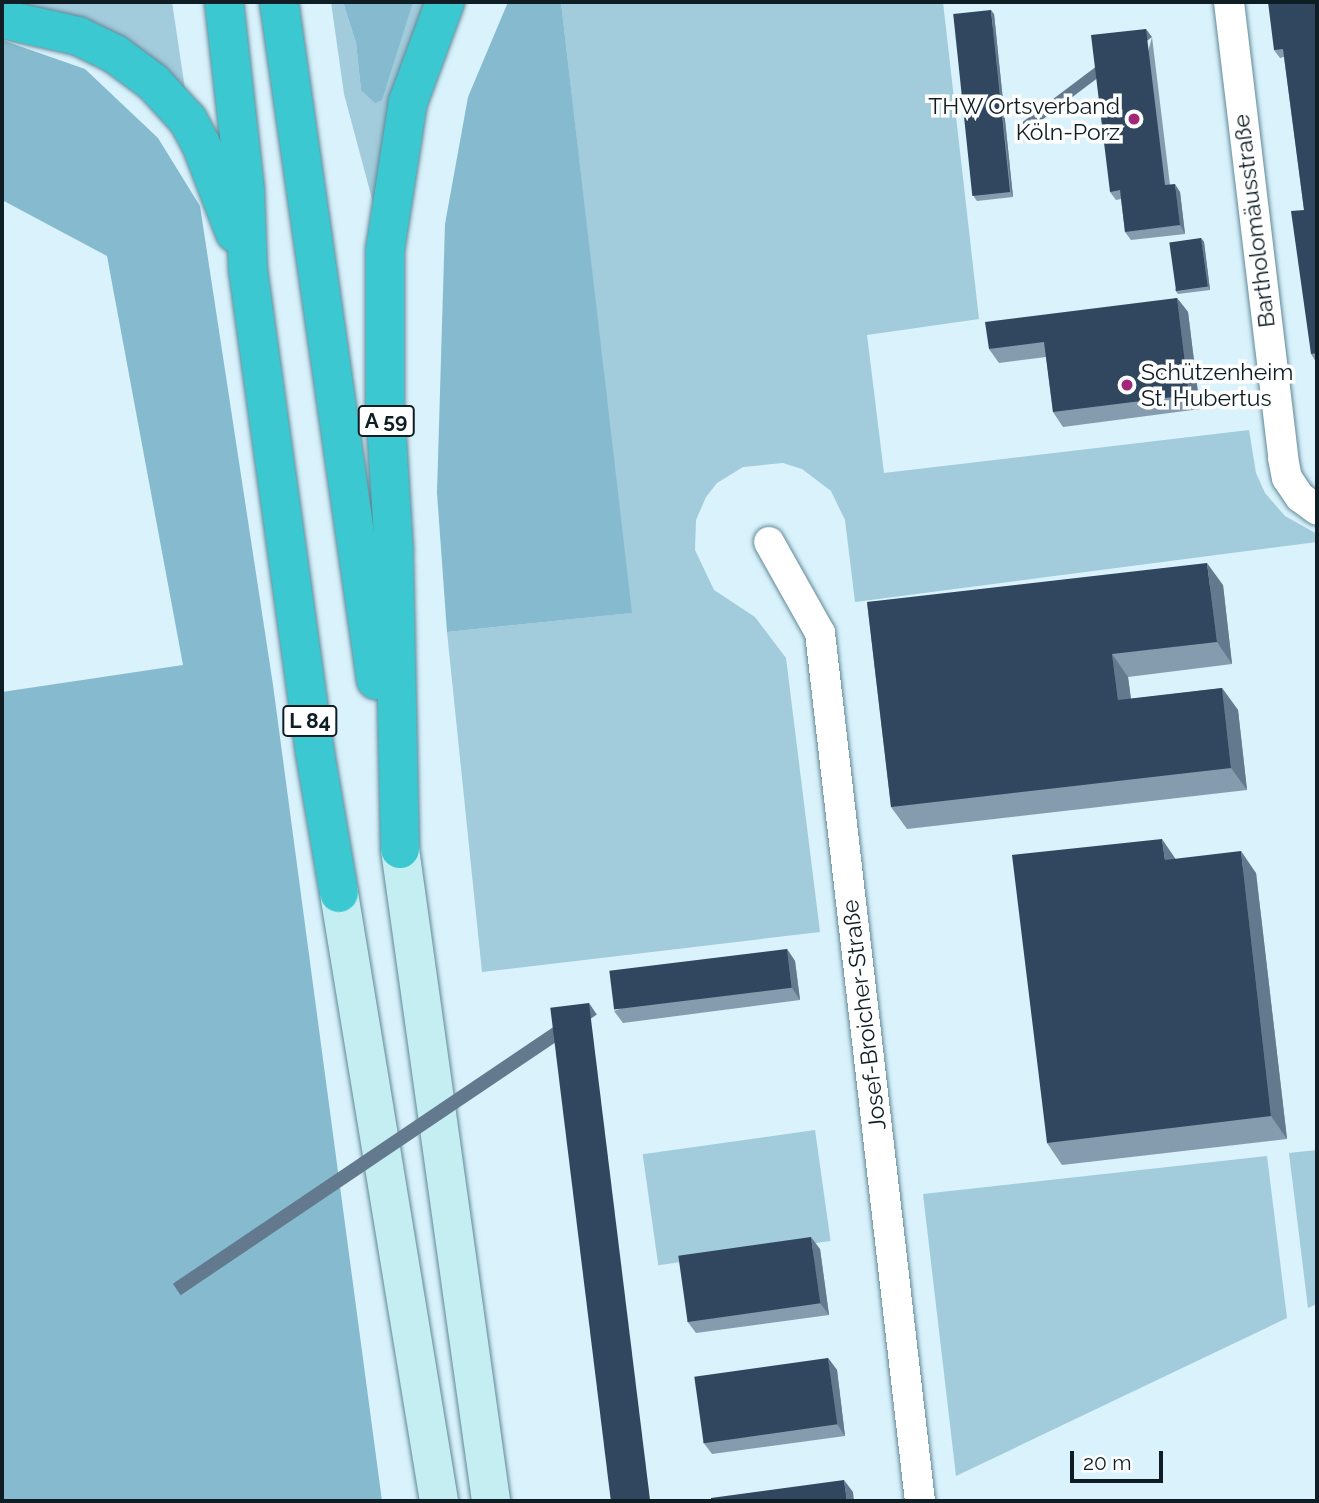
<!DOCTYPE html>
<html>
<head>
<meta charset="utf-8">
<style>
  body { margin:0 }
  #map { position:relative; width:1319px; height:1503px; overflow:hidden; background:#d9f2fc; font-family:Raleway,sans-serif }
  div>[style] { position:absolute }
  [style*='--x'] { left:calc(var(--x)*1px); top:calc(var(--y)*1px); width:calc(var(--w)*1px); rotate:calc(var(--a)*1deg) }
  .green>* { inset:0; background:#a2cbdc; transform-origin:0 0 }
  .forest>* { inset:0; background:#86bacf }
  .roads { filter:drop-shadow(0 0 2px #608897) drop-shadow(0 0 2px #608897) }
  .minor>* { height:30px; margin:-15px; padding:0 15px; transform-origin:15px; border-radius:15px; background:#fff }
  .secondary>* { height:38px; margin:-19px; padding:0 19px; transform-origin:19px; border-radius:19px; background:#c4eef1 }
  .motorway>* { height:38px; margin:-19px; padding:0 19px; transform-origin:19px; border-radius:19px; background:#3bc8d0 }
  .wall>* { inset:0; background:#849cae }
  .shaded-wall>* { inset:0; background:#637a8e; transform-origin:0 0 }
  .building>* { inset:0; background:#30475f; transform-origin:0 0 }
  .dots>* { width:19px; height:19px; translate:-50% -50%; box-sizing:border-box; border:4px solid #fff; border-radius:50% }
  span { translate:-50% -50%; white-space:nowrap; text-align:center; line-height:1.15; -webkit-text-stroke:7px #fff; paint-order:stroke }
  .shield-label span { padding:2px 5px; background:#fff; border:2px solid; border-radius:5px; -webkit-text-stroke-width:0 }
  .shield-label { font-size:21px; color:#0e1e24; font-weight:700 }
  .poi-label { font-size:23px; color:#0e1e24 }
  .right { translate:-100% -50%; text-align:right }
  .left { translate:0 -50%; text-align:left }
  .street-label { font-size:23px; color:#0e1e24 }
  .frame { position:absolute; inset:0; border:4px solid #0e1e24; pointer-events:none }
  .scale { position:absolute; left:1070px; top:1451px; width:93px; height:32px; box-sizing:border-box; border:4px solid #0e1e24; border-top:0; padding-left:9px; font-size:21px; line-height:24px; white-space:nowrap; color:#0e1e24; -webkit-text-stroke:5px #fff; paint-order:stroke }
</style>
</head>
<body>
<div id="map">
  <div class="green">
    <div style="clip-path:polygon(2px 2px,172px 2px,185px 89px)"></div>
    <div style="clip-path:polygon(331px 2px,343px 2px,356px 43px,361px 90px,413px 2px,431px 2px,375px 210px,344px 94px)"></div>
    <div style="clip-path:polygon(561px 2px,943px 2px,979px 319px,867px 335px,884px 473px,1249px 430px,1256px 473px,1265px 493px,1285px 516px,1317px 534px,1317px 542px,855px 602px,845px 520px,831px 491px,802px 469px,783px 463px,743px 467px,717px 483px,706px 497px,696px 520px,695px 550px,714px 590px,755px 617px,786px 658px,820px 932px,482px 972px,447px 632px,631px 613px)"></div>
    <div style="left:815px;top:1130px;width:112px;height:174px;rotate:82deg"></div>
    <div style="clip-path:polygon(1317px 1150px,1317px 1304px,1308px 1308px,1289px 1153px)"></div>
    <div style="clip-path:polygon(1267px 1156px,1287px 1318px,956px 1476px,923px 1194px)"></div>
  </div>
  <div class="forest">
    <div style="clip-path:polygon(343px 2px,413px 2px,382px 100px,375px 103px,361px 90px,356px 43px)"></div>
    <div style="clip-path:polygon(508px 2px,561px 2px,632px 613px,447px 632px,437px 493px,445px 224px,468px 97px)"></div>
    <div style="clip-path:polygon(2px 40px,85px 69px,158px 138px,200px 206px,273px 685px,382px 1501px,2px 1501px,2px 692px,183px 665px,107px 256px,2px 200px)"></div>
  </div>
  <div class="roads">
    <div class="minor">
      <div style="--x:1229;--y:2;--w:459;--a:83.2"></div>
      <div style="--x:1283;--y:458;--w:20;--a:79"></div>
      <div style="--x:1287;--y:478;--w:23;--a:56"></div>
      <div style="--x:1300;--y:497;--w:21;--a:37"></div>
      <div style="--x:769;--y:542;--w:104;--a:60.7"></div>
      <div style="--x:820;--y:633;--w:874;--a:83.43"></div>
    </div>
    <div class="secondary">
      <div style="--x:400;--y:849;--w:658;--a:82.05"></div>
      <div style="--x:339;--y:893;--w:616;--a:80.66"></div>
    </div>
    <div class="motorway">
      <div style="--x:224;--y:2;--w:189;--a:83.6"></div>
      <div style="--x:245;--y:190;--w:80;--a:87.9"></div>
      <div style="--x:248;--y:270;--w:488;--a:82.1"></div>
      <div style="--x:315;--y:753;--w:142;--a:80.3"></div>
      <div style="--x:279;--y:2;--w:685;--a:81.86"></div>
      <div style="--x:2;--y:19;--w:78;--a:12.6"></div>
      <div style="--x:78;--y:36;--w:41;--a:25.9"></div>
      <div style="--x:115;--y:54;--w:47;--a:36.4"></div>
      <div style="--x:153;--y:82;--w:52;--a:47.4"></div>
      <div style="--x:188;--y:120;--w:27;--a:62"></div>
      <div style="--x:201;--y:144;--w:95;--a:69.1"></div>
      <div style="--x:400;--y:849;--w:298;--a:-91.2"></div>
      <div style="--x:394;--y:551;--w:143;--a:-93.6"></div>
      <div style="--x:385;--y:408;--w:158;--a:-90"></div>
      <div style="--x:385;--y:250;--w:150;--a:-81.2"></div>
      <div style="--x:408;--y:102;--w:107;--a:-69.7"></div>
    </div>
  </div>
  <div class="wall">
    <div style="clip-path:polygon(1317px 2px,1317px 362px,1316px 362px,1311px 354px,1304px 210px,1284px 57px,1280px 58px,1274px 50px)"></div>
    <div style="clip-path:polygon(994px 14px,1013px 197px,977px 201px,974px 197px)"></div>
    <div style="clip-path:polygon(1152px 37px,1170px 185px,1180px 192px,1185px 234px,1131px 240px,1125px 232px,1121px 199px,1116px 200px,1110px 192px)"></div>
    <div style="clip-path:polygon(1201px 238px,1204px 242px,1210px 290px,1178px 294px,1175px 290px)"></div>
    <div style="clip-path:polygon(1177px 298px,1188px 312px,1200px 409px,1063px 427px,1053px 412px,1046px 357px,999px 363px,989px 349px)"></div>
    <div style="clip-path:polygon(1223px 585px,1232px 664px,1128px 677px,1131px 699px,1222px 688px,1238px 710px,1247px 790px,907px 829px,891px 807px,867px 602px)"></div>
    <div style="clip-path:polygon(1176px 859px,1256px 873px,1287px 1139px,1062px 1165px,1047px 1143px)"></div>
    <div style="clip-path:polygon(787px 949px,795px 961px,800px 1000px,623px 1023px,614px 1011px)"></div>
    <div style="clip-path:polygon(820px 1249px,829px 1315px,696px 1333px,687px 1321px)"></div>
    <div style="clip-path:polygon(828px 1358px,837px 1370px,845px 1436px,712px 1454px,703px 1442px)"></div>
  </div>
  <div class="shaded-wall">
    <div style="clip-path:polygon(991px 10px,994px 14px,1013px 197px,1011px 192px)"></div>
    <div style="left:1146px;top:29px;width:10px;height:157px;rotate:53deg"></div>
    <div style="clip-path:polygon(1175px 184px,1180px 192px,1185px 234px,1180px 225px)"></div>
    <div style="clip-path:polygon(1201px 238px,1204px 242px,1210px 290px,1208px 286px)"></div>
    <div style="clip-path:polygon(1177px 298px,1188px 312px,1200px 409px,1189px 395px)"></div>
    <div style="clip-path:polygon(1207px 563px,1223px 585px,1232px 664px,1217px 642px)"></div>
    <div style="clip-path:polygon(1112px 654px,1128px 677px,1134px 722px,1118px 700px)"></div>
    <div style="clip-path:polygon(1222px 688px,1238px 710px,1247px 790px,1231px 768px)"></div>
    <div style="clip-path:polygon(1162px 839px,1177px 861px,1165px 860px)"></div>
    <div style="clip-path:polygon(1241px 851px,1256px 873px,1287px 1139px,1271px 1116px)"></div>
    <div style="clip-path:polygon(787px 949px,795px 961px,800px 1000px,792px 988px)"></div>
    <div style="left:589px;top:1003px;width:14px;height:502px;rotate:56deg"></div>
    <div style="clip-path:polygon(811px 1237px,820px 1249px,829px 1315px,820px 1303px)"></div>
    <div style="clip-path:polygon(828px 1358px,837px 1370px,845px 1436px,837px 1424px)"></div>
    <div style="clip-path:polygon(844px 1480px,853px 1492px,854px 1501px,847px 1501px)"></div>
  </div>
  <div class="building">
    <div style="clip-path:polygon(1268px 2px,1317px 2px,1317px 353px,1311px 354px,1291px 211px,1304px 210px,1283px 49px,1274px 50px)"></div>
    <div style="left:991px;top:10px;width:183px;height:38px;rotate:84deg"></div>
    <div style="clip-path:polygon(1146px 29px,1165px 185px,1175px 184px,1180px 225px,1125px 232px,1120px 190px,1110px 192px,1091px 35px)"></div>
    <div style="left:1201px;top:238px;width:49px;height:32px;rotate:82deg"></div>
    <div style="clip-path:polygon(1177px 298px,1189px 395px,1053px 412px,1044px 342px,989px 349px,985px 322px)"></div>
    <div style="clip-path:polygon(1207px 563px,1217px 642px,1112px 654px,1118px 700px,1222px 688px,1231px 768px,891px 807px,867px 602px)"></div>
    <div style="clip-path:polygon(1162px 839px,1165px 860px,1241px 851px,1271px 1116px,1047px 1143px,1012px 855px)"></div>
    <div style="left:787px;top:949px;width:39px;height:179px;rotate:83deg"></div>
    <div style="left:589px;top:1003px;width:502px;height:39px;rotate:83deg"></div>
    <div style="left:811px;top:1237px;width:67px;height:134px;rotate:82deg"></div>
    <div style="left:828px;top:1358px;width:67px;height:135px;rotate:82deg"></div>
    <div style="clip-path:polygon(844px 1480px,847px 1501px,711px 1501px,711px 1498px)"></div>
  </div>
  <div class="dots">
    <div style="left:1134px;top:119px;background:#a42679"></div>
    <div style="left:1127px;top:385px;background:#a42679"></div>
  </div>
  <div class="shield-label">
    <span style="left:386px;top:421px">A 59</span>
    <span style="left:310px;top:721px">L 84</span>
  </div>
  <div class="poi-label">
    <span class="right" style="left:1120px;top:119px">THW Ortsverband<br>Köln-Porz</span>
    <span class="left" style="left:1141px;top:385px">Schützenheim<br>St. Hubertus</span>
  </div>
  <div class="street-label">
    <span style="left:1254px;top:221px;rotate:-97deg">Bartholomäusstraße</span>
    <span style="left:864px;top:1015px;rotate:-97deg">Josef-Broicher-Straße</span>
  </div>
  <div class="frame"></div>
  <div class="scale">20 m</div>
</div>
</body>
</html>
